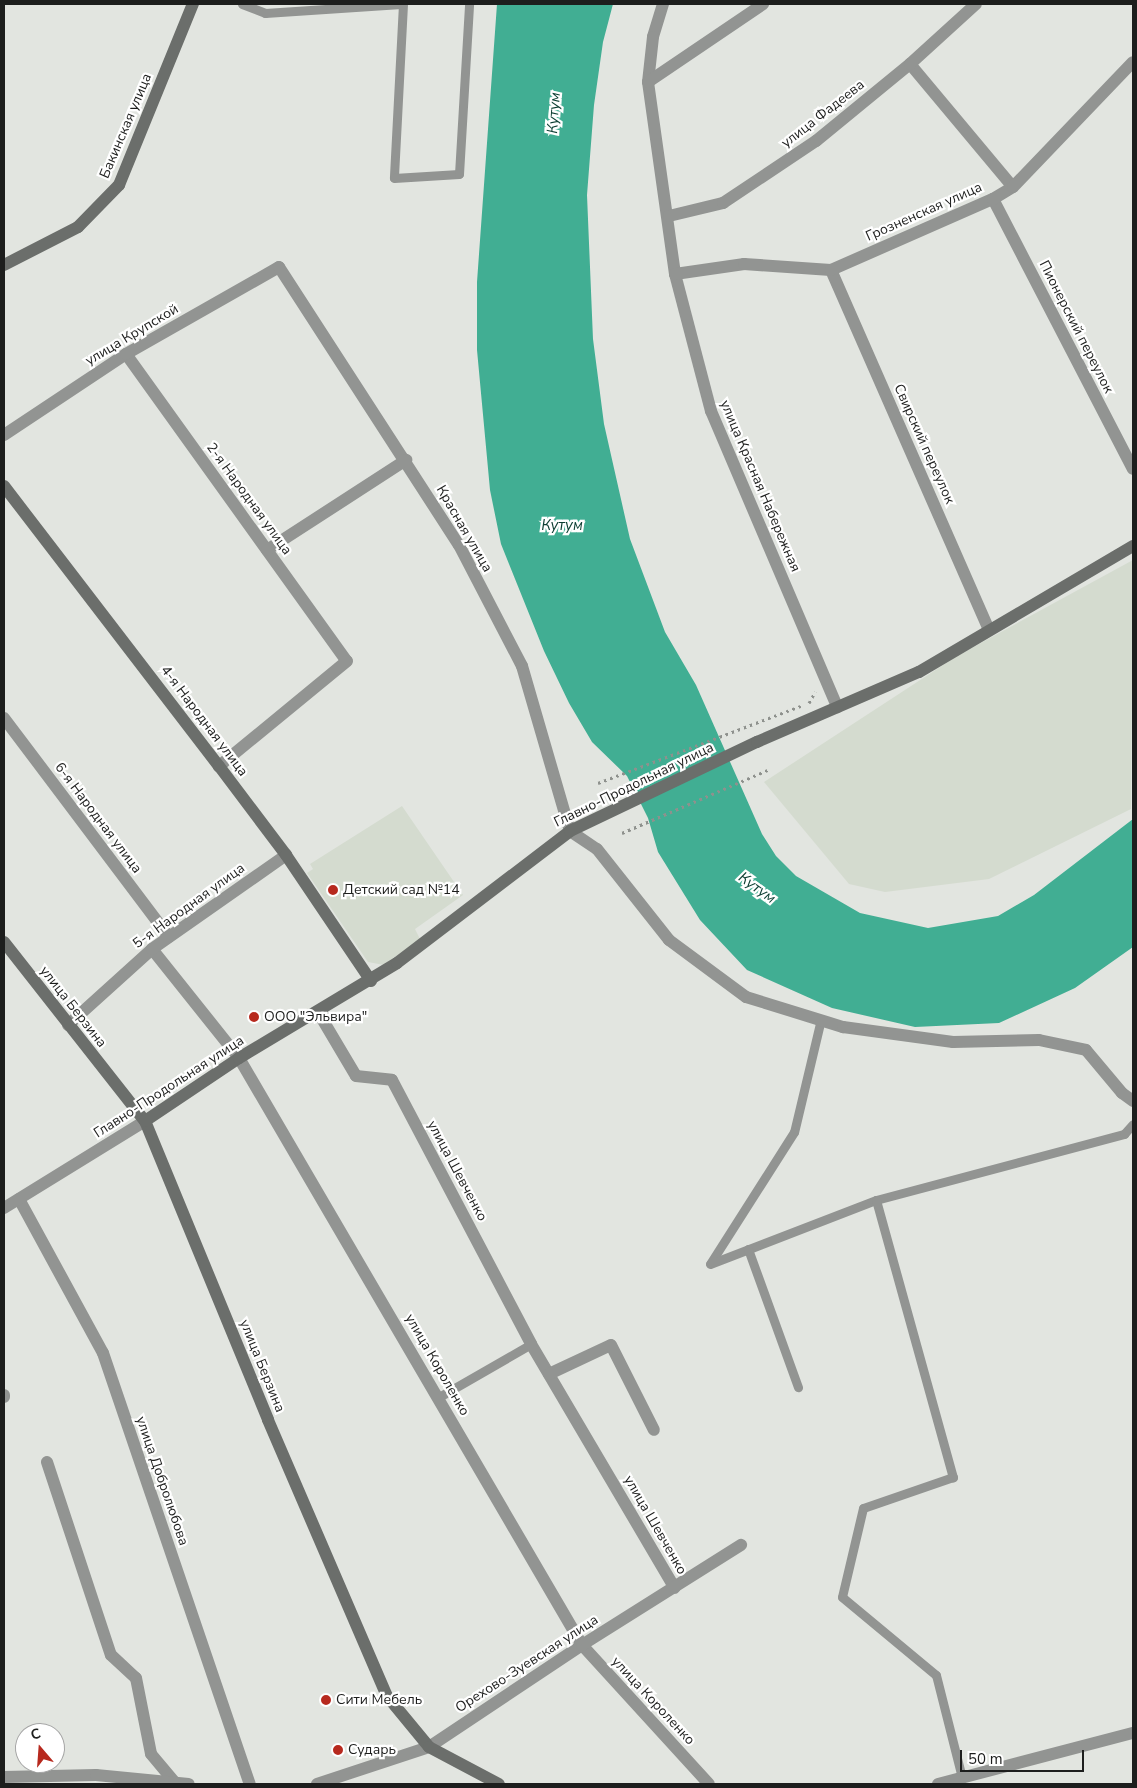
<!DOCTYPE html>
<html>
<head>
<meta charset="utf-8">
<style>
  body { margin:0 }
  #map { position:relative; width:1137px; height:1788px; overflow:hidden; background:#e2e5e0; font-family:"Nunito Sans",sans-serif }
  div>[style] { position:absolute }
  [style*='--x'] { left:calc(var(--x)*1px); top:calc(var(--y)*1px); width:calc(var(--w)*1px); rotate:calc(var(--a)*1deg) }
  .built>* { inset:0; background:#d4dbcf }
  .water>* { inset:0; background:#41ae93 }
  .path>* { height:3px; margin-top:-1.5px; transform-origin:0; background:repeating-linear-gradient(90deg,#8e918d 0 2.5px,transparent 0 6.5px) }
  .lane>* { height:9px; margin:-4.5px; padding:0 4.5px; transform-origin:4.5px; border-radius:4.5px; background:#929492 }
  .street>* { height:12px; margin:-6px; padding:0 6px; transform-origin:6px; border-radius:6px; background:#929492 }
  .secondary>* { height:12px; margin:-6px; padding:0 6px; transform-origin:6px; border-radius:6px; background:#6b6e6b }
  .dots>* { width:14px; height:14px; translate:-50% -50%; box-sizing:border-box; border:2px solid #fff; border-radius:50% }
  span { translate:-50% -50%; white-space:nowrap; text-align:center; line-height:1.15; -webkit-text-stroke:4.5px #fff; paint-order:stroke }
  .street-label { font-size:14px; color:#1d1e1d }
  .poi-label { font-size:14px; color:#1d1e1d }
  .left { translate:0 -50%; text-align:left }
  .water-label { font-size:15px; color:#0b3d31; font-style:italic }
  .frame { position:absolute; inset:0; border:5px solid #1d1e1d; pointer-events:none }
  .north { position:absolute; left:15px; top:1723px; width:50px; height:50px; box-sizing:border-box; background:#fff; border:1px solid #a5a5a5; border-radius:50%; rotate:342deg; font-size:14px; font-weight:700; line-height:20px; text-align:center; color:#1d1e1d }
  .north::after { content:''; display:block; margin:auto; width:18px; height:22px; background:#b7291e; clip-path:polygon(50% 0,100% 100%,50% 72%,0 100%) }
  .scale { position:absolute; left:960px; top:1750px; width:124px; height:22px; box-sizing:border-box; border:2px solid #1d1e1d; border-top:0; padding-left:6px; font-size:15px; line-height:18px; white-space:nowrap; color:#1d1e1d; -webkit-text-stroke:4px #fff; paint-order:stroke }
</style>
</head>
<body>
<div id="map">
  <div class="built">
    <div style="clip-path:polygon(1133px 560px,1131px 809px,989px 879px,885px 892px,849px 884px,764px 782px,957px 656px)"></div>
    <div style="clip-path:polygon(402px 806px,463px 895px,415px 929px,420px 939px,384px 965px,368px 962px,307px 873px,313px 869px,310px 864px)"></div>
  </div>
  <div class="water">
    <div style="clip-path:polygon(497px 4px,613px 4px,603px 42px,594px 105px,587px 195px,593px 339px,604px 424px,630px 539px,665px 632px,696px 685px,762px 834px,776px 856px,796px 876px,860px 913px,928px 928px,998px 916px,1034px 895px,1133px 819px,1133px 947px,1075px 988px,999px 1023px,915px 1027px,832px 1008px,747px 970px,700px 920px,658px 852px,648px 818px,627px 776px,592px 742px,569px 703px,544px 651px,501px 544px,490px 490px,477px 350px,477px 282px)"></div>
  </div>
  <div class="path">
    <div style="--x:809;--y:703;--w:13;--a:-61"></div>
    <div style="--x:598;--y:783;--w:217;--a:-20.8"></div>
    <div style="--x:622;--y:833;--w:161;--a:-23.4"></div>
  </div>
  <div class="lane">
    <div style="--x:242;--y:4;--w:25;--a:21"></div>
    <div style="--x:265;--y:13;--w:136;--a:-3.8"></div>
    <div style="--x:403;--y:4;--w:174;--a:93"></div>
    <div style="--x:394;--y:178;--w:65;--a:-3.5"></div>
    <div style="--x:459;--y:174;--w:170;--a:-86.6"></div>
    <div style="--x:821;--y:1019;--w:116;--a:103.4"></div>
    <div style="--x:794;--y:1132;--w:156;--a:122.5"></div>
    <div style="--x:710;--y:1264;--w:178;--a:-21.1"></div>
    <div style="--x:876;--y:1200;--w:257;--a:-14.9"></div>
    <div style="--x:1124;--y:1134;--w:13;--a:-48"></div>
    <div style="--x:876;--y:1200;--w:288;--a:74.5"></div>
    <div style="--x:953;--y:1477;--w:95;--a:161"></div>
    <div style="--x:863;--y:1508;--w:91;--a:103.3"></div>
    <div style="--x:842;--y:1597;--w:122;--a:39.7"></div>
    <div style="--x:936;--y:1675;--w:106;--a:75.8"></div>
    <div style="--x:748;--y:1249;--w:147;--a:70.1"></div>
    <div style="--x:439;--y:1397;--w:106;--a:-29.9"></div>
  </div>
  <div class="street">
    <div style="--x:663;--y:4;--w:34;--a:107"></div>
    <div style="--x:653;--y:37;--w:45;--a:96.3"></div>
    <div style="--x:648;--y:82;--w:194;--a:82"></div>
    <div style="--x:675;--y:274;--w:142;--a:75.3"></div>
    <div style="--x:711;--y:411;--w:322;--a:66.9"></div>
    <div style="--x:910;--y:64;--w:160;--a:50.1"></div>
    <div style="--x:648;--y:82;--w:139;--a:-34.1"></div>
    <div style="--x:993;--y:199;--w:304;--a:62.6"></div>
    <div style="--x:669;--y:216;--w:56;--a:-13.5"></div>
    <div style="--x:723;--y:203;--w:112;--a:-33.7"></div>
    <div style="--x:816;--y:141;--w:122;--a:-39.3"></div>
    <div style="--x:910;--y:64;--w:89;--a:-42.3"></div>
    <div style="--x:831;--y:270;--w:393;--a:66.3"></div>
    <div style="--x:675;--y:274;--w:70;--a:-8.2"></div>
    <div style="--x:744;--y:264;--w:87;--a:3.9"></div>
    <div style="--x:831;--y:270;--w:177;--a:-23.7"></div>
    <div style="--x:993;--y:199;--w:23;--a:-31"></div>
    <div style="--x:1013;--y:187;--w:173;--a:-46.2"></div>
    <div style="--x:126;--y:354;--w:378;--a:54.3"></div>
    <div style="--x:347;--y:661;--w:166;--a:140.6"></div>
    <div style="--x:4;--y:435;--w:146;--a:-33.6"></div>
    <div style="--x:126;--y:354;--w:176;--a:-29.6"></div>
    <div style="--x:279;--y:267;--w:331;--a:57.1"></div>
    <div style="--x:459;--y:545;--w:136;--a:62.5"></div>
    <div style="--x:522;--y:666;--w:172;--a:73.8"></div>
    <div style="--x:570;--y:831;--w:32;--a:34"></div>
    <div style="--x:597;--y:849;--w:116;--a:51.6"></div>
    <div style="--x:669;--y:940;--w:96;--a:36.5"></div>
    <div style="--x:746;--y:997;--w:102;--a:17.2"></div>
    <div style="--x:843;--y:1027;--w:111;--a:7.8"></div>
    <div style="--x:953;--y:1042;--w:86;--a:-1.3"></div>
    <div style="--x:1039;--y:1040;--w:48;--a:12"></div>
    <div style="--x:1086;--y:1050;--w:56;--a:50.1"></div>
    <div style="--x:1122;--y:1093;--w:14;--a:36"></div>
    <div style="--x:267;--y:550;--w:166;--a:-32.9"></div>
    <div style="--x:4;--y:718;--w:274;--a:53"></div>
    <div style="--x:152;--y:949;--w:139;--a:51.4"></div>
    <div style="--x:239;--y:1058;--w:680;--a:59.7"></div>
    <div style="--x:582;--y:1645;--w:188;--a:47.6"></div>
    <div style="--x:318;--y:1012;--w:74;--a:59.3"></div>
    <div style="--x:356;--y:1076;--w:36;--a:6"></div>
    <div style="--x:392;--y:1080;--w:298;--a:62.2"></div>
    <div style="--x:531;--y:1344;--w:283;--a:59.5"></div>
    <div style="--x:68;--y:1025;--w:113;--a:-42.1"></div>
    <div style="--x:152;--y:949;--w:164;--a:-35"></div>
    <div style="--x:19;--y:1199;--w:175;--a:61.4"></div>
    <div style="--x:103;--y:1353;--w:455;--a:71.2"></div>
    <div style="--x:4;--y:1208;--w:166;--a:-31.7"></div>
    <div style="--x:549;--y:1374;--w:68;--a:-25.1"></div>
    <div style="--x:611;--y:1345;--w:95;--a:63.2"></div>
    <div style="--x:4;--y:1395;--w:2;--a:90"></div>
    <div style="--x:47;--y:1462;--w:203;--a:71.7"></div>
    <div style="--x:111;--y:1655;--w:34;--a:43"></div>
    <div style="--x:136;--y:1678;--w:77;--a:78.8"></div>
    <div style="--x:151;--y:1754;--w:35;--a:50"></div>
    <div style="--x:4;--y:1777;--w:92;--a:-1.2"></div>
    <div style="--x:96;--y:1775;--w:93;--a:5.5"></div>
    <div style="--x:317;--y:1784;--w:118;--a:-18.3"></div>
    <div style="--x:429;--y:1747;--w:184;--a:-33.7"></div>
    <div style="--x:582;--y:1645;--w:188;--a:-32.2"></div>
    <div style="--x:938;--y:1784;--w:202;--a:-14.7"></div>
  </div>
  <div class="secondary">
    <div style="--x:4;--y:265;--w:83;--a:-27.2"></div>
    <div style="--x:78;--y:227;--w:59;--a:-45.7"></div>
    <div style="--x:119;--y:185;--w:196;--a:-67.8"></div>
    <div style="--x:4;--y:486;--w:353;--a:52.5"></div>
    <div style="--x:219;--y:766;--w:111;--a:53"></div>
    <div style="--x:286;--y:855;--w:152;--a:56"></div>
    <div style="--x:4;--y:942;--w:228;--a:51.8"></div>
    <div style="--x:145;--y:1121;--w:323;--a:67.6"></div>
    <div style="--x:268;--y:1420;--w:301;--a:66.7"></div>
    <div style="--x:387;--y:1696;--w:66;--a:50.5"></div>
    <div style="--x:429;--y:1747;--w:79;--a:27.9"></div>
    <div style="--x:145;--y:1121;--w:113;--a:-33.8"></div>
    <div style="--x:239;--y:1058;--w:184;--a:-31"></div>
    <div style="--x:397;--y:963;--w:218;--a:-37.3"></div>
    <div style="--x:570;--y:831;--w:207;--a:-25.5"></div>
    <div style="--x:757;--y:742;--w:176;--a:-23.4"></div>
    <div style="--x:919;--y:672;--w:248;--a:-30.5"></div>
  </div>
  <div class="dots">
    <div style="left:333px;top:890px;background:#b7291e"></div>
    <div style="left:254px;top:1017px;background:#b7291e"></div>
    <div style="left:326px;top:1700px;background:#b7291e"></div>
    <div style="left:338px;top:1750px;background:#b7291e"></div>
  </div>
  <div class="street-label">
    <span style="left:823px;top:114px;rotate:-38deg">улица Фадеева</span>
    <span style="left:126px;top:126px;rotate:-67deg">Бакинская улица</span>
    <span style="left:924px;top:212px;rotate:-24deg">Грозненская улица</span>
    <span style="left:1076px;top:327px;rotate:63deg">Пионерский переулок</span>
    <span style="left:132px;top:335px;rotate:-31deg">улица Крупской</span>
    <span style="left:924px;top:444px;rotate:66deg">Свирский переулок</span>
    <span style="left:760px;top:486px;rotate:67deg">улица Красная Набережная</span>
    <span style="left:249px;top:499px;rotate:54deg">2-я Народная улица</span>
    <span style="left:464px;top:529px;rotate:60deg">Красная улица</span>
    <span style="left:204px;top:721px;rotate:53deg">4-я Народная улица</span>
    <span style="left:634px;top:785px;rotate:-26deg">Главно-Продольная улица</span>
    <span style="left:98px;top:818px;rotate:53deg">6-я Народная улица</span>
    <span style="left:189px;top:906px;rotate:-36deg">5-я Народная улица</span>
    <span style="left:73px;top:1007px;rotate:52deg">улица Берзина</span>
    <span style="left:169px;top:1087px;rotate:-33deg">Главно-Продольная улица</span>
    <span style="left:457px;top:1171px;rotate:62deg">улица Шевченко</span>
    <span style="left:437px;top:1365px;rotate:60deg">улица Короленко</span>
    <span style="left:262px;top:1366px;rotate:68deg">улица Берзина</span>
    <span style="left:162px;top:1481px;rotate:71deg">улица Добролюбова</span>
    <span style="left:655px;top:1525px;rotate:60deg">улица Шевченко</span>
    <span style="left:527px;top:1664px;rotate:-33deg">Орехово-Зуевская улица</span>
    <span style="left:653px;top:1701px;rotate:47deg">улица Короленко</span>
  </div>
  <div class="poi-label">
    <span class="left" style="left:343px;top:890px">Детский сад №14</span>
    <span class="left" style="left:264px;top:1017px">ООО "Эльвира"</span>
    <span class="left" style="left:336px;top:1700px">Сити Мебель</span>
    <span class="left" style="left:348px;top:1750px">Сударь</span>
  </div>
  <div class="water-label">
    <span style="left:554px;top:113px;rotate:-86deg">Кутум</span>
    <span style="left:562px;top:526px">Кутум</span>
    <span style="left:757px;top:888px;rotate:36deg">Кутум</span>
  </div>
  <div class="frame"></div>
  <div class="north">С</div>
  <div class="scale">50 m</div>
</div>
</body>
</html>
